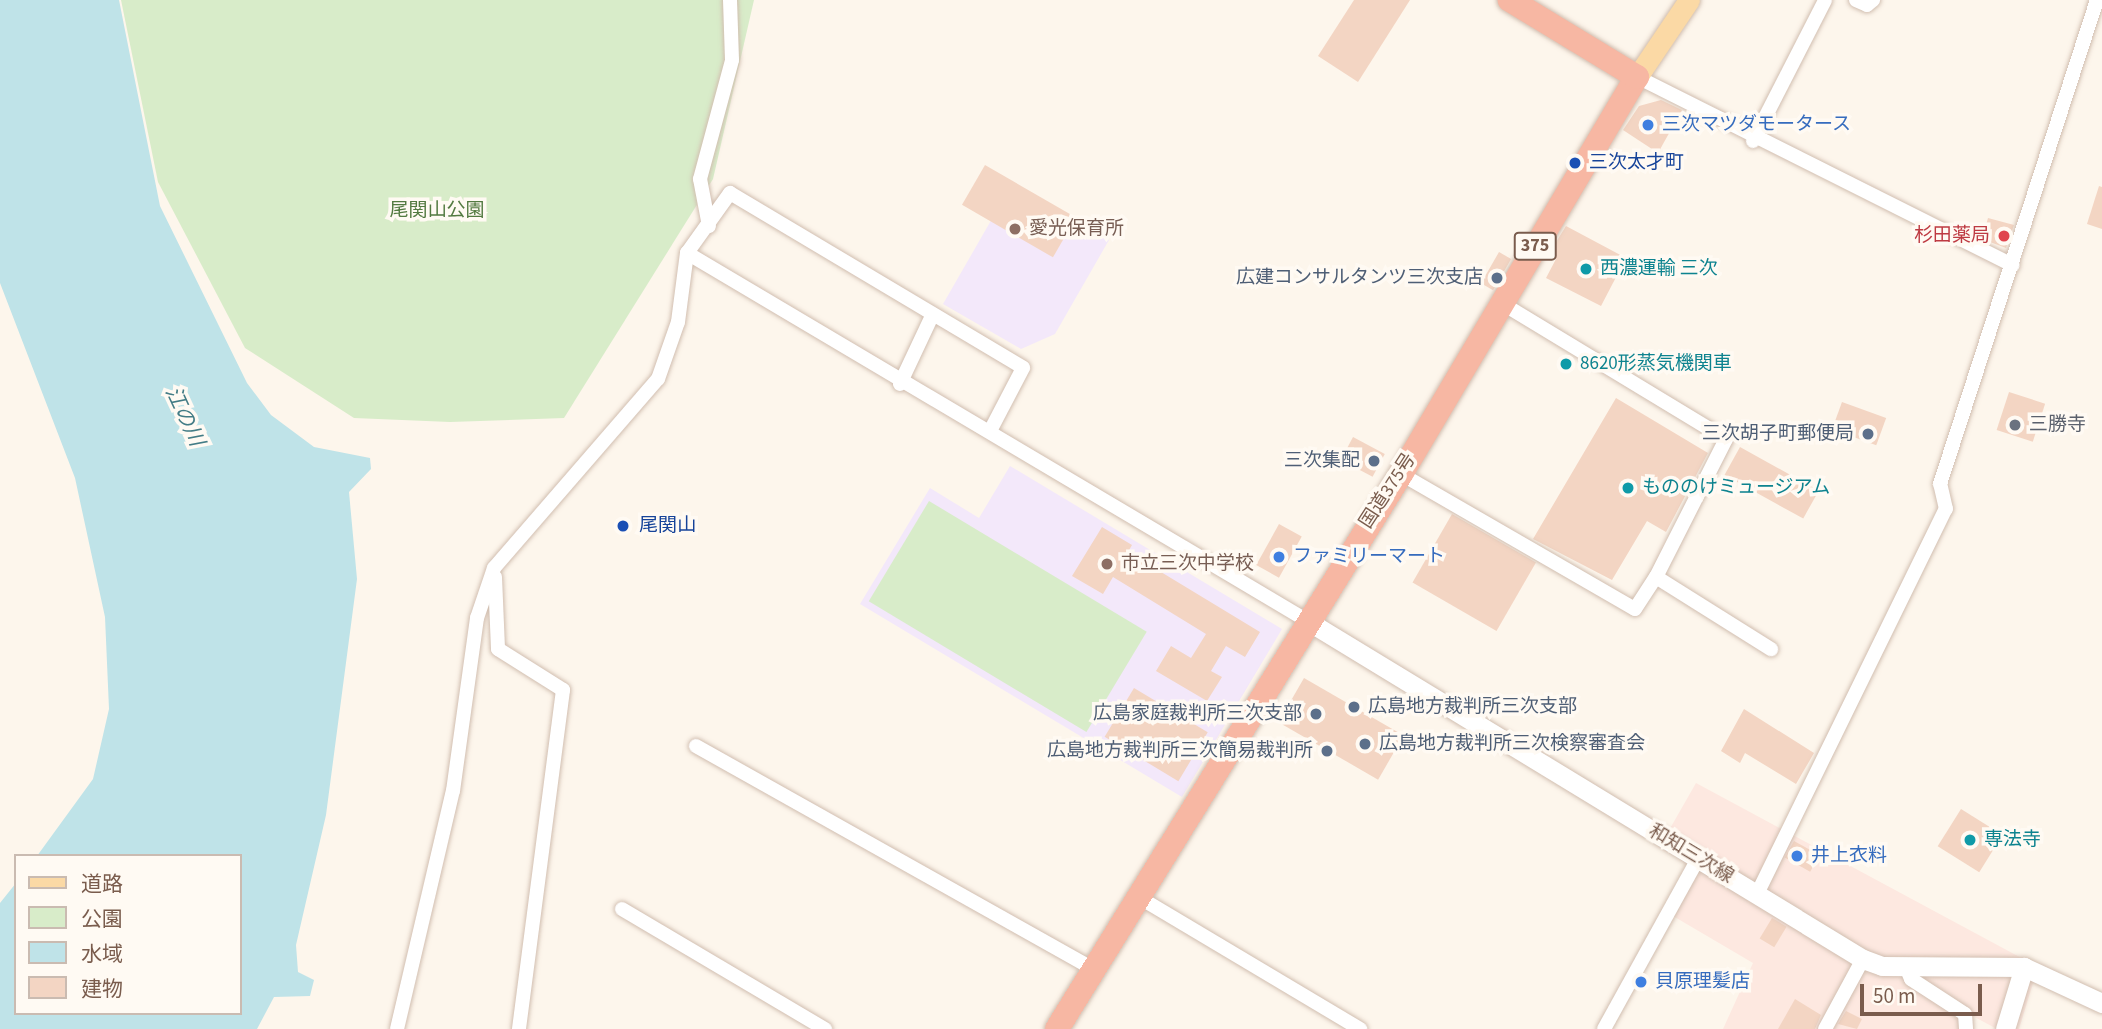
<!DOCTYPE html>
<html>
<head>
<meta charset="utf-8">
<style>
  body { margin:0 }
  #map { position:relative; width:2102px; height:1029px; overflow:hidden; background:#fdf6ec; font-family:"Source Sans 3","Noto Sans JP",sans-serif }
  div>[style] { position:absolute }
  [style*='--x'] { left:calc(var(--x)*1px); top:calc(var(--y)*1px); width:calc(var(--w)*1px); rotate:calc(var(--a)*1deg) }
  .commercial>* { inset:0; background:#fde8e0 }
  .education>* { inset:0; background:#f3e8fa }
  .green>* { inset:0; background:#d8ecc9; transform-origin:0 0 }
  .water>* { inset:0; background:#bfe3e8 }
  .building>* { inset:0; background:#f3d5c3; transform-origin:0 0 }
  .roads { filter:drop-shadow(0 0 2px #d1beb0) drop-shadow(0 0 2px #d1beb0) }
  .street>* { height:14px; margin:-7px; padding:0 7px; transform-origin:7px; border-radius:7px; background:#fff }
  .secondary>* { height:19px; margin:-9.5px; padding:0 9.5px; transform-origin:9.5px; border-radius:9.5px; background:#fff }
  .primary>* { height:21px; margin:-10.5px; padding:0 10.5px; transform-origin:10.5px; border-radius:10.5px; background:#fbd9a5 }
  .highway>* { height:24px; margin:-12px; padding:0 12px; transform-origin:12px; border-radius:12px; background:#f7b7a3 }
  .dots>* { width:19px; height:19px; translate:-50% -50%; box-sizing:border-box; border:4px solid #fffaf3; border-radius:50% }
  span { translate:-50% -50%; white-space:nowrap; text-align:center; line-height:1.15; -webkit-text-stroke:7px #fffaf3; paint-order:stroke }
  .shield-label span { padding:2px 5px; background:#fffaf3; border:2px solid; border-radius:5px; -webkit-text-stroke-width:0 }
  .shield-label { font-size:18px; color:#7a5c4d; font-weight:700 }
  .shop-label { font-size:19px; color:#366cbe }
  .left { translate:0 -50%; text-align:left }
  .transit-label { font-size:19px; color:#164399 }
  .park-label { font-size:19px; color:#537a41 }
  .education-label { font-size:19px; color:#785e54 }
  .health-label { font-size:19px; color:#be3a42 }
  .right { translate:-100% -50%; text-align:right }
  .culture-label { font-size:19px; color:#0d838f }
  .service-label { font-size:19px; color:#4e5e75 }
  .worship-label { font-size:19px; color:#5b616d }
  .street-label { font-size:19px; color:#7a5c4d }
  .water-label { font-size:21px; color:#437c86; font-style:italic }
  .legend { position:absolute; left:14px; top:854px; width:228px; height:161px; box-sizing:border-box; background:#fffaf3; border:2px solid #cabbb1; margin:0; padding:9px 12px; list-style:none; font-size:21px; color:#7a5c4d }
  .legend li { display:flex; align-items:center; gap:14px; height:35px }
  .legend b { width:35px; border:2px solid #cabbb1 }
  .scale { position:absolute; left:1860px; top:984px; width:122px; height:32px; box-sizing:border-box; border:4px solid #7a5c4d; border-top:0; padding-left:9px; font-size:21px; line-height:24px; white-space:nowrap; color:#7a5c4d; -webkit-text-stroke:5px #fffaf3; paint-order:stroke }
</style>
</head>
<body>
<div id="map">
  <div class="commercial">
    <div style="clip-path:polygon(1696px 783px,2038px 967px,2019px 1029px,1997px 1029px,1969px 1014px,1968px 1029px,1723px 1029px,1753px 963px,1673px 916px,1706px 854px,1668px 832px)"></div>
  </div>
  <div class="education">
    <div style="clip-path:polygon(1012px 184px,1109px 240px,1055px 334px,1021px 349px,943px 304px)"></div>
    <div style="clip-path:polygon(1010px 466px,1282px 629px,1182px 797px,860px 604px,930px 488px,979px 518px)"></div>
  </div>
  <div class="green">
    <div style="clip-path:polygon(121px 0,754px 0,713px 179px,564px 418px,450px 422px,354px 418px,245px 348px,158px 182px)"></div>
    <div style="left:929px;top:501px;width:254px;height:117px;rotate:31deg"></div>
  </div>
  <div class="water">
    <div style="clip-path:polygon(0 0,119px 0,160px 206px,247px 383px,271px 415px,314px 447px,370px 458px,371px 469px,349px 492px,357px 579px,326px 815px,296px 945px,298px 972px,314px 980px,310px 996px,274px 997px,257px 1029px,0 1029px,0 903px,16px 883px,16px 1013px,240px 1013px,240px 856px,37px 856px,93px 779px,109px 709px,105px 617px,75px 478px,0 283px)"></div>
  </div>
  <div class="building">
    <div style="clip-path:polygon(1354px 0,1410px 0,1358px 82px,1318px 56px)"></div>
    <div style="clip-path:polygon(1661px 100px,1682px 110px,1658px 153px,1623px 130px,1639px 106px)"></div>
    <div style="left:985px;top:165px;width:105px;height:46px;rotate:30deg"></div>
    <div style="clip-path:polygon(2099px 186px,2102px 187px,2102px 229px,2087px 224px)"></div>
    <div style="clip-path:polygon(1988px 218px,2014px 225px,2006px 248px,1982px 239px)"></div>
    <div style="clip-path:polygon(1566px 226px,1626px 258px,1601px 306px,1546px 278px,1556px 259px,1548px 255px)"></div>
    <div style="left:1499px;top:252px;width:14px;height:36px;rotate:30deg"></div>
    <div style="left:2009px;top:392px;width:38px;height:40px;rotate:18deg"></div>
    <div style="clip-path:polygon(1616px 398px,1708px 453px,1666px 532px,1647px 521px,1612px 580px,1533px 539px)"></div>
    <div style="left:1842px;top:402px;width:47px;height:29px;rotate:20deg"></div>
    <div style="left:1353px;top:437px;width:36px;height:26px;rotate:28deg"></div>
    <div style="left:1740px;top:447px;width:90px;height:32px;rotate:29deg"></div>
    <div style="left:1452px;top:514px;width:97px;height:79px;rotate:30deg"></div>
    <div style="left:1279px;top:524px;width:26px;height:47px;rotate:29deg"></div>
    <div style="clip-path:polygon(1102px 527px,1132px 545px,1128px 552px,1260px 632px,1245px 657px,1226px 646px,1211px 671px,1222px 677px,1207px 701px,1156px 671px,1171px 646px,1191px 658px,1206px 634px,1113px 577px,1103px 594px,1072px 576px)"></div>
    <div style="left:1304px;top:678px;width:115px;height:51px;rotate:30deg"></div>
    <div style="left:1134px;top:688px;width:86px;height:57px;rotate:31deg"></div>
    <div style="clip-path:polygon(1744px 709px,1814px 753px,1796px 784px,1745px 753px,1740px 763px,1721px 751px)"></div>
    <div style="left:1961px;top:809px;width:49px;height:44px;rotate:32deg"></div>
    <div style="left:1794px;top:841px;width:29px;height:19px;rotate:29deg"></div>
    <div style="left:1772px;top:918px;width:17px;height:24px;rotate:31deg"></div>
    <div style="clip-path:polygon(1795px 999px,1821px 1015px,1815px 1029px,1778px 1029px)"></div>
    <div style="clip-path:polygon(1846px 1011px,1862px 1019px,1857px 1029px,1838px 1024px)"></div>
  </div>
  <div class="roads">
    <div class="street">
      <div style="--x:1856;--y:0;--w:12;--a:24"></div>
      <div style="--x:1867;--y:5;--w:8;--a:-40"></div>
      <div style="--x:1637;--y:77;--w:420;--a:26.6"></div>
      <div style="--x:1753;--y:141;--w:158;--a:-62.9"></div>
      <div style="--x:709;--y:226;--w:48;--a:-100.8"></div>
      <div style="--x:700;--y:179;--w:123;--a:-74.9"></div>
      <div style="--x:732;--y:60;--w:60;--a:-91.9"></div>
      <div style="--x:687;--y:253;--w:720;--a:30.66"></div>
      <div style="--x:900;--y:384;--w:77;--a:-64.8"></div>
      <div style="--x:1401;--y:474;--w:270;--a:30"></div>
      <div style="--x:1635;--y:609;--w:38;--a:-57"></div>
      <div style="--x:1656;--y:577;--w:155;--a:-63.1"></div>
      <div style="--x:1726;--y:439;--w:264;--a:-148.8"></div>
      <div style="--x:495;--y:577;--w:72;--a:87.6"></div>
      <div style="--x:498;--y:649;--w:77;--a:32.2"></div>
      <div style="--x:563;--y:690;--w:342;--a:97.4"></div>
      <div style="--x:1656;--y:577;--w:136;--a:32.1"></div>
      <div style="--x:696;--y:746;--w:455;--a:29.3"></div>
      <div style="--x:1758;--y:892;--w:427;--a:-63.9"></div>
      <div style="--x:1946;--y:509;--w:26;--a:-103"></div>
      <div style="--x:1940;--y:484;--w:509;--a:-72.03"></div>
      <div style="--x:1137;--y:896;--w:260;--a:30.8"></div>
      <div style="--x:622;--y:909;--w:236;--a:30.6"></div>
      <div style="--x:1906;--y:967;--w:13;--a:67"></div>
      <div style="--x:1911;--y:979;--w:64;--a:32.9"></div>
      <div style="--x:1965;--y:1014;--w:15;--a:86"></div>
      <div style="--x:397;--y:1029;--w:244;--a:-76.8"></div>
      <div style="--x:453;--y:791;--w:175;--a:-82.1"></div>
      <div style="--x:477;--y:618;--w:53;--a:-71.2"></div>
      <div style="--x:494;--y:568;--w:250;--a:-49.1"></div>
      <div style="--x:658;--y:379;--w:60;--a:-70.7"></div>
      <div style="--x:678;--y:322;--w:70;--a:-82.6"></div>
      <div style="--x:687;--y:253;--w:74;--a:-54.4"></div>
      <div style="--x:730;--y:193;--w:341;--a:30.8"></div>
      <div style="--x:1023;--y:368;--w:71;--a:117.6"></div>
      <div style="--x:1604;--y:1029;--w:194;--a:-61.1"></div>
      <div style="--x:1825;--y:1029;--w:80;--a:-61.5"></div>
    </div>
    <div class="secondary">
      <div style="--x:1306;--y:620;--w:652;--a:31.33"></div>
      <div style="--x:1863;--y:959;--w:20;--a:20"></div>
      <div style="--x:1882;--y:966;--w:142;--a:0.4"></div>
      <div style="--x:2024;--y:967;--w:86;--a:24.8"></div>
      <div style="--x:2005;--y:1029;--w:65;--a:-73"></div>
    </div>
    <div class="primary">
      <div style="--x:1637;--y:77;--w:93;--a:-56"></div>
    </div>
    <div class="highway">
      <div style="--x:1057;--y:1029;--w:653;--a:-58.21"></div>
      <div style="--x:1401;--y:474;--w:462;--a:-59.3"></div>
      <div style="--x:1637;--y:77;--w:149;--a:-148.8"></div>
    </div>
  </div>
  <div class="dots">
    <div style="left:1648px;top:125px;background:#3f7fe0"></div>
    <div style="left:1575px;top:163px;background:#1a4fb4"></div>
    <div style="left:1015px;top:229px;background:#8d6e63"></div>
    <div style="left:2004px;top:236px;background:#e0444e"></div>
    <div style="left:1586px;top:269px;background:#0f9aa8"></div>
    <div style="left:1497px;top:278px;background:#5c6f8a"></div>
    <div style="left:1566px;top:364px;background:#0f9aa8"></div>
    <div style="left:2015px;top:425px;background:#6b7280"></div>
    <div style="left:1868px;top:434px;background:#5c6f8a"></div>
    <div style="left:1374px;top:461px;background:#5c6f8a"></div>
    <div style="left:1628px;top:488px;background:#0f9aa8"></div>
    <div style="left:623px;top:526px;background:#1a4fb4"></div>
    <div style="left:1279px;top:557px;background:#3f7fe0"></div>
    <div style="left:1107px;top:564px;background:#8d6e63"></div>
    <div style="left:1354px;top:707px;background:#5c6f8a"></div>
    <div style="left:1316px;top:714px;background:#5c6f8a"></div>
    <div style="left:1365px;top:744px;background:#5c6f8a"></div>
    <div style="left:1327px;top:751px;background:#5c6f8a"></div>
    <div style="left:1970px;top:840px;background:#0f9aa8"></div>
    <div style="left:1797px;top:856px;background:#3f7fe0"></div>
    <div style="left:1641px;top:982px;background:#3f7fe0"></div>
  </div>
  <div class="shield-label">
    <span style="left:1535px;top:246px">375</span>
  </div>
  <div class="shop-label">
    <span class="left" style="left:1662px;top:125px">三次マツダモータース</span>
    <span class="left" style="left:1293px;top:557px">ファミリーマート</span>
    <span class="left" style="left:1811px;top:856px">井上衣料</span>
    <span class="left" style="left:1655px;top:982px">貝原理髪店</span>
  </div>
  <div class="transit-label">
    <span class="left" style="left:1589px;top:163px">三次太才町</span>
    <span class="left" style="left:639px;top:526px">尾関山</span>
  </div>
  <div class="park-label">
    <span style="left:437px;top:211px">尾関山公園</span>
  </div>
  <div class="education-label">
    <span class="left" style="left:1029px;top:229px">愛光保育所</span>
    <span class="left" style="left:1121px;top:564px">市立三次中学校</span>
  </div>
  <div class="health-label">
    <span class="right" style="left:1990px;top:236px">杉田薬局</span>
  </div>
  <div class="culture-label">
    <span class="left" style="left:1600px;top:269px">西濃運輸 三次</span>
    <span class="left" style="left:1580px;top:364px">8620形蒸気機関車</span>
    <span class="left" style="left:1642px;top:488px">もののけミュージアム</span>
    <span class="left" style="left:1984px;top:840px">専法寺</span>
  </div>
  <div class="service-label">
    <span class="right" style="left:1483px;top:278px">広建コンサルタンツ三次支店</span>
    <span class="right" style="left:1854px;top:434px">三次胡子町郵便局</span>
    <span class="right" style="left:1360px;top:461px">三次集配</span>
    <span class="left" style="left:1368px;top:707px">広島地方裁判所三次支部</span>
    <span class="right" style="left:1302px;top:714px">広島家庭裁判所三次支部</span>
    <span class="left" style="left:1379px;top:744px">広島地方裁判所三次検察審査会</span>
    <span class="right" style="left:1313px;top:751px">広島地方裁判所三次簡易裁判所</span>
  </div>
  <div class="worship-label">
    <span class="left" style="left:2029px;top:425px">三勝寺</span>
  </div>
  <div class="street-label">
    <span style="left:1388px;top:491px;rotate:-57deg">国道375号</span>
    <span style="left:1691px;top:854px;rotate:31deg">和知三次線</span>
  </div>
  <div class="water-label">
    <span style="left:185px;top:416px;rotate:65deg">江の川</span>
  </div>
  <ul class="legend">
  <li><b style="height:9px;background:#fbd9a5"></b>道路</li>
  <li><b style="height:19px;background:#d8ecc9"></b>公園</li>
  <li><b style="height:19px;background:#bfe3e8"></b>水域</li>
  <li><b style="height:19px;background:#f3d5c3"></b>建物</li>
  </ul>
  <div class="scale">50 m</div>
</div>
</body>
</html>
